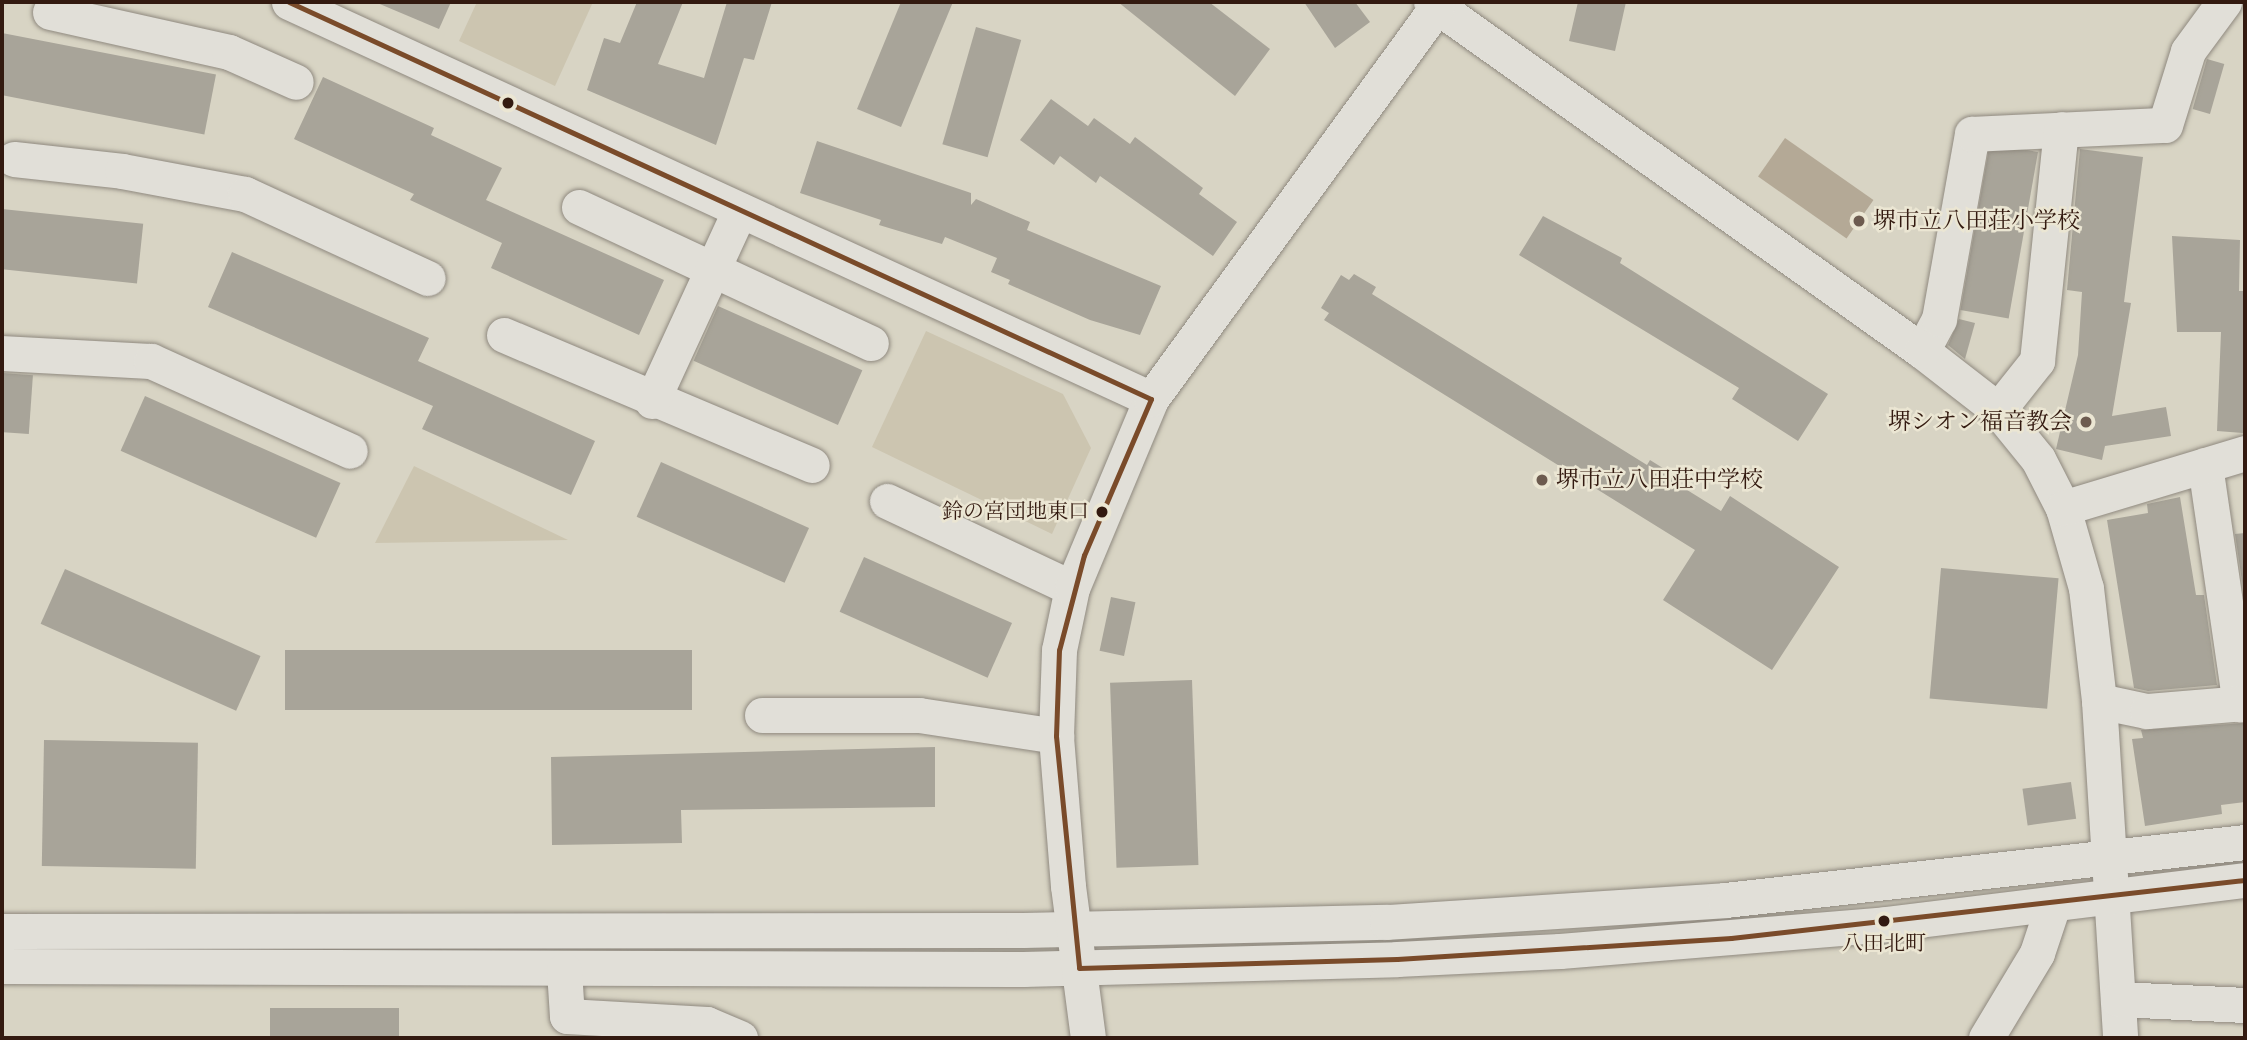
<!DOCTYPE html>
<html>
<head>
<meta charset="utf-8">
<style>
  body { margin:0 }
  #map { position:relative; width:2247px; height:1040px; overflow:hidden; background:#d8d4c4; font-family:"IM FELL Double Pica","Noto Serif JP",serif }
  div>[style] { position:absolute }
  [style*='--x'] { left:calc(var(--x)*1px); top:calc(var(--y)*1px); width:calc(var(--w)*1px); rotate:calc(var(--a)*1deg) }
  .green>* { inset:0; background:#ccc5b0 }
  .water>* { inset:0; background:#b4a996; transform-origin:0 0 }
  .building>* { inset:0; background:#a8a499; transform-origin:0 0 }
  .roads { filter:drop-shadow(0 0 2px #8f897f) drop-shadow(0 0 2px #8f897f) }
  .minor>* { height:35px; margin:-17.5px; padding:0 17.5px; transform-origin:17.5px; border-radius:17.5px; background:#e1dfd8 }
  .bus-1>* { height:5px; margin:-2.5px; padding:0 2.5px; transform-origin:2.5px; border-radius:2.5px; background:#7a4b2a }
  .dots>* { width:19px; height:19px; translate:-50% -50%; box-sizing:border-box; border:4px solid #ebe6d3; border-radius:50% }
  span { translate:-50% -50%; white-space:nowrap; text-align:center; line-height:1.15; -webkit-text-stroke:5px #ebe6d3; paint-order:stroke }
  .bus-label { font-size:21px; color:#331a10 }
  .right { translate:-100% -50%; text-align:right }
  .poi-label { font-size:23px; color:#331a10 }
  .left { translate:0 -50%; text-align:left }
  .frame { position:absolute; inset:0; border:4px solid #331a10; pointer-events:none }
</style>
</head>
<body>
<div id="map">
  <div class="green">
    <div style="clip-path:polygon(477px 2px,593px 2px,555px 86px,459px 41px)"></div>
    <div style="clip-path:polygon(926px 331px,1063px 394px,1091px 448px,1052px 534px,872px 447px)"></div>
    <div style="clip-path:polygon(414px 466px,568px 540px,375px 543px)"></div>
  </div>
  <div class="water">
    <div style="left:1785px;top:138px;width:108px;height:47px;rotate:35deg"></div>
  </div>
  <div class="building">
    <div style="clip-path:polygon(375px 2px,451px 2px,439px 29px)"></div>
    <div style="clip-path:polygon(637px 2px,683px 2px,658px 64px,704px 78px,727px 2px,772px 2px,754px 60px,744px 58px,716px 145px,587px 90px,604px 38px,620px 43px)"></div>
    <div style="clip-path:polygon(901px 2px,953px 2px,901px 127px,857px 109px)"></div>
    <div style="clip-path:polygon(1118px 2px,1209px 2px,1270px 49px,1235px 96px)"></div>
    <div style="clip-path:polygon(1304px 2px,1355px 2px,1370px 22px,1335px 48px)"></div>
    <div style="clip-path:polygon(1578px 2px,1626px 2px,1615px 51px,1569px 41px)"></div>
    <div style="left:976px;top:27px;width:47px;height:122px;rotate:16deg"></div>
    <div style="left:2px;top:33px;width:218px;height:61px;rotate:11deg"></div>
    <div style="left:2207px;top:59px;width:18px;height:52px;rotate:16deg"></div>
    <div style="clip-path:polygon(323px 77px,434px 128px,431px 135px,502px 168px,486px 200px,664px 280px,639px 335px,491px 268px,502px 243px,410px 200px,414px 194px,294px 139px)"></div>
    <div style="clip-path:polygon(1051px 99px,1088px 126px,1094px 118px,1130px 144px,1135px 137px,1203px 188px,1199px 194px,1237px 222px,1213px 256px,1100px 176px,1096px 183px,1060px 156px,1054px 165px,1020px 140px)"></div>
    <div style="clip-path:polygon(817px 141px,971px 193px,971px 205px,976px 199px,1030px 222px,1027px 230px,1161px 286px,1140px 335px,1090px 320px,1008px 284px,1010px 280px,991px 272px,997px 258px,945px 237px,942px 244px,879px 225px,881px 220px,800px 193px)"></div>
    <div style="clip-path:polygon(2080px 149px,2143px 157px,2124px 302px,2131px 303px,2112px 416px,2166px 407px,2171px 436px,2105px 446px,2102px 460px,2056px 449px,2078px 355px,2082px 292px,2067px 290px)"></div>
    <div style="left:2038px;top:152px;width:169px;height:49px;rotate:100deg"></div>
    <div style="left:2px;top:209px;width:142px;height:60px;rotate:6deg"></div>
    <div style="clip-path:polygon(1543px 216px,1622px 258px,1620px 263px,1828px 394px,1798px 441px,1732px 399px,1739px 388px,1519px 255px)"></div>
    <div style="clip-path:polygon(2172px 236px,2240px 240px,2239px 291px,2245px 291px,2243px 433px,2217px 431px,2221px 332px,2177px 332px)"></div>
    <div style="clip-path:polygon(232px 252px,429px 338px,418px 361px,595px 441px,571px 495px,422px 429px,433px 406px,208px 307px)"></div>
    <div style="clip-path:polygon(1354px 274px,1376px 287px,1372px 294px,1647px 465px,1650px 460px,1674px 475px,1671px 480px,1721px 511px,1730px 496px,1839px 567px,1772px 670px,1663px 600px,1695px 550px,1324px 320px,1329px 313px,1321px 308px,1341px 275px,1349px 280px)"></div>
    <div style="left:718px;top:306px;width:158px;height:60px;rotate:24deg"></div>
    <div style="clip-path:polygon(1959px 319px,1975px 323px,1965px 359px,1948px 345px)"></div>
    <div style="left:2px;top:373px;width:31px;height:59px;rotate:4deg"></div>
    <div style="left:145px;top:396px;width:214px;height:60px;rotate:24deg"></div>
    <div style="left:661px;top:462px;width:162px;height:60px;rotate:24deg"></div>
    <div style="clip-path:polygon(2180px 497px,2196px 595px,2204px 595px,2217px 685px,2148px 691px,2134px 688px,2107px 520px,2148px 513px,2147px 504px)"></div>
    <div style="clip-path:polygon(2245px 533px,2245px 601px,2235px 534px)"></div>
    <div style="left:864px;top:557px;width:162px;height:60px;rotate:24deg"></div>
    <div style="left:1941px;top:568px;width:118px;height:131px;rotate:5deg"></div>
    <div style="left:65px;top:569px;width:214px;height:60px;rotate:24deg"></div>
    <div style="left:1111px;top:597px;width:25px;height:55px;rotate:12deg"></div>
    <div style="left:692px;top:650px;width:60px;height:407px;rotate:90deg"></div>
    <div style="left:1192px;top:680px;width:185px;height:82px;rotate:88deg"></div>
    <div style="clip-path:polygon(2245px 723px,2245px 802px,2221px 805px,2222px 814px,2145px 826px,2132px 739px,2143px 738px,2141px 730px)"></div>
    <div style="left:44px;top:740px;width:154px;height:126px;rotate:1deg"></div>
    <div style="clip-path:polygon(935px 747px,935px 807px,681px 810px,682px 843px,552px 845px,551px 757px)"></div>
    <div style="left:2071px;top:782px;width:37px;height:49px;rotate:82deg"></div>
    <div style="left:399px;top:1008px;width:30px;height:129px;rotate:90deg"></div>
  </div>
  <div class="roads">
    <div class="minor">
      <div style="--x:289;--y:2;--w:949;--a:24.73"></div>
      <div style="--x:1431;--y:2;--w:602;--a:35.4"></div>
      <div style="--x:1922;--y:351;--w:96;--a:37.8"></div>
      <div style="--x:1998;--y:410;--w:63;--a:50.8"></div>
      <div style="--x:2038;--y:459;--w:55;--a:63"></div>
      <div style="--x:2063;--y:508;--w:83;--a:74"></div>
      <div style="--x:2086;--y:588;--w:114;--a:83.4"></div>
      <div style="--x:2099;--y:701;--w:338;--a:86.4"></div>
      <div style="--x:50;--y:12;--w:183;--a:12.6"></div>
      <div style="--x:229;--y:52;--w:73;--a:24.1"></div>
      <div style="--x:14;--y:159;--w:109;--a:6.3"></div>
      <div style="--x:122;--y:171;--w:125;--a:10.6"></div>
      <div style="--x:245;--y:194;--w:201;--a:24.7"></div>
      <div style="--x:579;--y:207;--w:322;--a:25"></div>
      <div style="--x:504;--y:335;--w:334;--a:22.9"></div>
      <div style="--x:1922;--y:351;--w:36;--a:-62"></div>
      <div style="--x:1939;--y:319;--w:188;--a:-79.9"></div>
      <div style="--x:1972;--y:134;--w:193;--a:-2.7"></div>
      <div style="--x:2165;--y:125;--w:77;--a:-72.7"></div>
      <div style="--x:2188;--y:51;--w:61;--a:-53.7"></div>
      <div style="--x:2;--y:353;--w:149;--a:3.1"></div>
      <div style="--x:151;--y:361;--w:218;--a:24.3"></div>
      <div style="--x:652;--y:401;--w:210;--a:-65.3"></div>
      <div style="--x:1998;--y:410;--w:63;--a:-51.5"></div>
      <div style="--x:2037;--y:361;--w:233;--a:-84.1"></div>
      <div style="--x:2205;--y:465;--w:242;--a:81.7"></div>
      <div style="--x:887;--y:501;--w:204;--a:25.2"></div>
      <div style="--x:2063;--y:508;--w:190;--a:-16.8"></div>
      <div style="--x:2099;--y:701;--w:49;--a:11.8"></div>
      <div style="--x:2147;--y:711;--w:98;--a:-4.7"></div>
      <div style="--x:762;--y:715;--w:157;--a:0"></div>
      <div style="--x:919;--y:715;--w:139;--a:8.7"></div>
      <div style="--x:2;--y:931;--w:1021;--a:-0.06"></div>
      <div style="--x:1023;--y:930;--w:364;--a:-1.3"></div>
      <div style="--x:1387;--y:922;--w:339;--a:-3.7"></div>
      <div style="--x:1725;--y:900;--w:523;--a:-6.36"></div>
      <div style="--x:2;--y:966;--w:1021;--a:0.17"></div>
      <div style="--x:1023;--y:969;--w:374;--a:-1.5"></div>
      <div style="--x:1397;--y:959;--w:163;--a:-2.8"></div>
      <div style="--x:1560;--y:951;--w:327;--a:-4.7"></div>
      <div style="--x:1886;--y:924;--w:362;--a:-7"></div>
      <div style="--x:564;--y:970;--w:46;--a:86.3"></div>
      <div style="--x:567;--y:1016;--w:140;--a:3.3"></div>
      <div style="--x:707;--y:1024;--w:36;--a:23"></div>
      <div style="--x:2118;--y:999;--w:127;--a:2.7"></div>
      <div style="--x:1088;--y:1038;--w:153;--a:-97.5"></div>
      <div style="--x:1068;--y:886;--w:150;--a:-94.6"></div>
      <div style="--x:1056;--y:736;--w:86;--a:-88"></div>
      <div style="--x:1059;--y:650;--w:63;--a:-78.2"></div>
      <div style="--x:1072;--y:588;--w:205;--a:-67.3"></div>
      <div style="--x:1151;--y:399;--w:485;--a:-53.9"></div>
      <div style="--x:1986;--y:1038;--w:99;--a:-59"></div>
      <div style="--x:2037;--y:953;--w:51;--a:-71.6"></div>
    </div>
  </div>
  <div class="bus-1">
    <div style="--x:289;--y:2;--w:949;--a:24.73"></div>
    <div style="--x:1151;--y:399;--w:170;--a:113.2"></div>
    <div style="--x:1084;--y:555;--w:98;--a:104.7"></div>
    <div style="--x:1059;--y:650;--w:86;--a:92"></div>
    <div style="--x:1056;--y:736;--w:233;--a:84.3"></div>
    <div style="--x:1079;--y:968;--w:318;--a:-1.6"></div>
    <div style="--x:1397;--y:959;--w:335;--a:-3.6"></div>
    <div style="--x:1731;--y:938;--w:517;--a:-6.44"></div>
  </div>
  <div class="dots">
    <div style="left:508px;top:103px;background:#331a10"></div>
    <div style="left:1859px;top:221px;background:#6d5b4f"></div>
    <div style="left:2086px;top:422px;background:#6d5b4f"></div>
    <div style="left:1542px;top:480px;background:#6d5b4f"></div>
    <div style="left:1102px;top:512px;background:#331a10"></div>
    <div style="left:1884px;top:921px;background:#331a10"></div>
  </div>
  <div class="bus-label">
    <span class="right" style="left:1089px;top:512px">鈴の宮団地東口</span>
    <span style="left:1884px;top:944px">八田北町</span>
  </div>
  <div class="poi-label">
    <span class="left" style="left:1873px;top:221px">堺市立八田荘小学校</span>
    <span class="right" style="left:2072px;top:422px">堺シオン福音教会</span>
    <span class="left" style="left:1556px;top:480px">堺市立八田荘中学校</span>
  </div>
  <div class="frame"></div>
</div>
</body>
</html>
